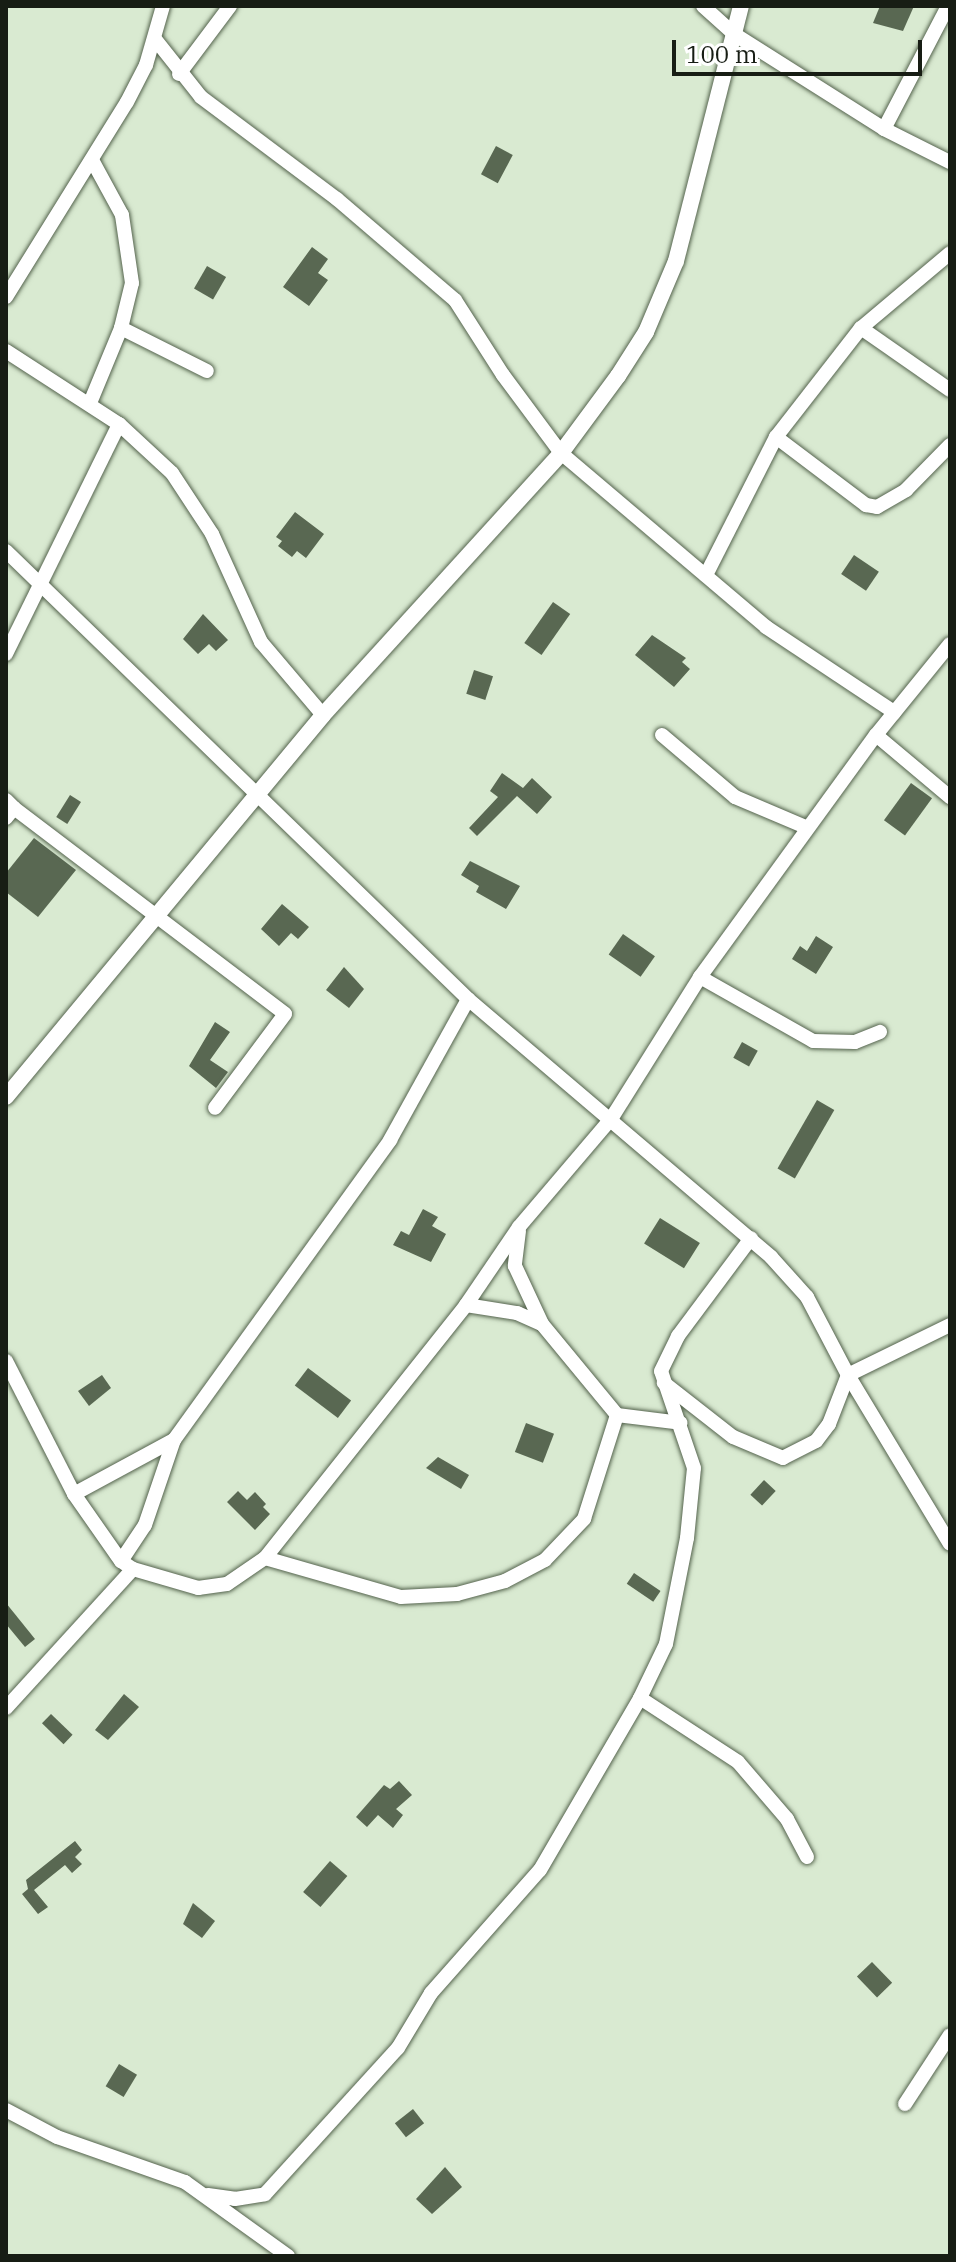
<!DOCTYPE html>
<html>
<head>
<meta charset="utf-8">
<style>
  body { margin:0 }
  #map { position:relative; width:956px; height:2262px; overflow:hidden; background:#d9ead1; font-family:"IBM Plex Serif",serif }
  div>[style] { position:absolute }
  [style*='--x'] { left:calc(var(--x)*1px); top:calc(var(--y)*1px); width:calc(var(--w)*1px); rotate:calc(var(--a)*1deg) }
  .building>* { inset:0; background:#596852; transform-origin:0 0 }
  .roads { filter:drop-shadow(0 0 2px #54634d) drop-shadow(0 0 2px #54634d) }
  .minor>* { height:14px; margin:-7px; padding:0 7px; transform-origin:7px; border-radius:7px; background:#fff }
  .tertiary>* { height:16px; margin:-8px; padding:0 8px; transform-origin:8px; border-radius:8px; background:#fff }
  span { translate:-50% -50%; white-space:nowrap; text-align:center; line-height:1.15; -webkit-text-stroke:8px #fff; paint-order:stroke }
  .frame { position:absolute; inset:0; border:8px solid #171d14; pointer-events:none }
  .scale { position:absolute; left:672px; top:40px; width:250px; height:36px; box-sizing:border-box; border:4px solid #171d14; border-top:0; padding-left:10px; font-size:24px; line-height:28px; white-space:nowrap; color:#171d14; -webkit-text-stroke:6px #fff; paint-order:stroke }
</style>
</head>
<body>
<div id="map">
  <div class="building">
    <div style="clip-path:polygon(880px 6px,914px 6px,903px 31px,873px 23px)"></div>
    <div style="left:496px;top:146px;width:19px;height:32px;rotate:28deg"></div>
    <div style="clip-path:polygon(312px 247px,328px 259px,318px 273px,328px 280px,309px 306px,283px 287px)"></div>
    <div style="left:207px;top:266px;width:22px;height:26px;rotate:30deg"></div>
    <div style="clip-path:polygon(295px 512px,324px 534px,306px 558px,297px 551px,292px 557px,278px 546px,282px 541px,276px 537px)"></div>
    <div style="left:854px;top:555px;width:30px;height:23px;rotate:34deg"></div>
    <div style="left:553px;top:602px;width:21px;height:50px;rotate:35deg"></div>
    <div style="clip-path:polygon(203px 614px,228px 640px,216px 651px,209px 644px,198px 654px,183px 639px)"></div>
    <div style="clip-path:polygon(652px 635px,686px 658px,682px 662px,690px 669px,674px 687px,635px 655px)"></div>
    <div style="left:474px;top:670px;width:20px;height:25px;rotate:18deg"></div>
    <div style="clip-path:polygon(502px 773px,523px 788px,532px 778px,552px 797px,537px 814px,517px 796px,477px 836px,469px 828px,498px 797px,490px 791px)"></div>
    <div style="left:911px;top:783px;width:26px;height:46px;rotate:36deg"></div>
    <div style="left:70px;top:795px;width:13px;height:26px;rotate:32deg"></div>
    <div style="clip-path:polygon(34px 838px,76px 870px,38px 917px,6px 892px,6px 873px)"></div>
    <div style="clip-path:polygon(470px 861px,520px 886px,506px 909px,476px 892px,479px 886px,461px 875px)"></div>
    <div style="clip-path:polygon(282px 904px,309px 927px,298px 939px,291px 933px,279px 946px,261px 929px)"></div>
    <div style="left:623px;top:934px;width:39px;height:25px;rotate:35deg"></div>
    <div style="clip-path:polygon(816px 936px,833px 947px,816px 974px,792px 959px,800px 946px,807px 951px)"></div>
    <div style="clip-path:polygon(344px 967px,364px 989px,349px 1008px,326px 990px)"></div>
    <div style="clip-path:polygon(215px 1022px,230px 1032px,210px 1060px,228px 1072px,216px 1088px,189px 1066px)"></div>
    <div style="left:742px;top:1042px;width:18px;height:18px;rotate:29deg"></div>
    <div style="left:817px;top:1100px;width:20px;height:79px;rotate:30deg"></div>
    <div style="clip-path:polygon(423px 1209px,438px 1217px,432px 1226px,446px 1234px,431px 1262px,393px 1245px,401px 1231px,409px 1235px)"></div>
    <div style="left:660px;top:1218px;width:47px;height:30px;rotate:32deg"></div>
    <div style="left:308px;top:1368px;width:54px;height:22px;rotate:37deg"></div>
    <div style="clip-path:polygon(102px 1375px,111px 1388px,89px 1406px,78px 1391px)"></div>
    <div style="left:526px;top:1423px;width:30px;height:31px;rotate:21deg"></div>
    <div style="clip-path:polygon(438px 1457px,469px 1475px,461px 1489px,426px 1468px)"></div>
    <div style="left:764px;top:1480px;width:16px;height:20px;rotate:43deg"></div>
    <div style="clip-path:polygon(238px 1491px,247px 1500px,255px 1492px,266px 1504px,263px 1507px,270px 1514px,255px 1530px,227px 1502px)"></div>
    <div style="left:634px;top:1573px;width:32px;height:13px;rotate:34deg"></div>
    <div style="clip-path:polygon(6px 1603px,35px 1639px,25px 1647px,6px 1624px)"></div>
    <div style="clip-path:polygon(124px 1694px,139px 1707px,108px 1740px,95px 1730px)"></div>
    <div style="left:51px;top:1714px;width:30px;height:13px;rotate:44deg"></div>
    <div style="clip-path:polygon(399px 1781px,412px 1795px,396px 1809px,403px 1815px,393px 1828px,378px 1815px,367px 1827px,356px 1817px,384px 1785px,390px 1789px)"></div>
    <div style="clip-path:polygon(75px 1841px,82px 1850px,75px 1857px,82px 1864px,72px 1873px,65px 1865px,34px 1890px,48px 1907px,38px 1914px,22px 1894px,28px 1889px,26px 1880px)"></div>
    <div style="left:330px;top:1861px;width:23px;height:41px;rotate:41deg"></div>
    <div style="clip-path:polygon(193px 1903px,215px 1921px,202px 1938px,183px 1924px)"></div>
    <div style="left:872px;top:1962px;width:29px;height:21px;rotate:46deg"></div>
    <div style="left:119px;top:2064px;width:21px;height:26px;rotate:31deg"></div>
    <div style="left:413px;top:2109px;width:18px;height:23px;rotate:52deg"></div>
    <div style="clip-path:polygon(445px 2167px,462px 2187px,432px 2214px,416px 2199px)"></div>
  </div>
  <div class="roads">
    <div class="minor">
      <div style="--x:703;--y:6;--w:42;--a:42.1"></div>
      <div style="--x:734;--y:34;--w:178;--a:32.3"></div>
      <div style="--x:884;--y:129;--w:74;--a:26.6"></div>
      <div style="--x:155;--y:39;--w:74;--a:51.6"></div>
      <div style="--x:201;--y:97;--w:170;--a:36.9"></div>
      <div style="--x:337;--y:199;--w:155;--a:40.6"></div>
      <div style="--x:455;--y:300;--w:89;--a:57.4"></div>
      <div style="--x:503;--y:375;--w:97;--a:53.4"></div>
      <div style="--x:561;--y:453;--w:269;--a:40.3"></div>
      <div style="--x:766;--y:627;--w:154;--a:33.6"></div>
      <div style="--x:179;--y:74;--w:85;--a:-53.1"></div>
      <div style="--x:884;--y:129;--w:139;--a:-62.5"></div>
      <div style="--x:6;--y:297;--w:229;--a:-58.2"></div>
      <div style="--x:127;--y:102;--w:42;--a:-62.8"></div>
      <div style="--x:146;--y:65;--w:61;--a:-73.9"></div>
      <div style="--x:121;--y:328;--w:96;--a:26.6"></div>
      <div style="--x:861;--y:328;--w:108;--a:34.9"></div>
      <div style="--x:6;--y:351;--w:135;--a:32.9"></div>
      <div style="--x:119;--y:424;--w:72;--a:42.8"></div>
      <div style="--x:172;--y:473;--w:73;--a:56.7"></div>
      <div style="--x:212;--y:534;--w:119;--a:65.6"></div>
      <div style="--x:261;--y:642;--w:96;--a:49.7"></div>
      <div style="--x:90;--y:403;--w:81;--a:-67.5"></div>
      <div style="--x:121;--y:328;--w:46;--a:-76.3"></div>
      <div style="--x:132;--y:283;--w:69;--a:-98.4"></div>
      <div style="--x:122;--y:215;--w:63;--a:-118.6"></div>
      <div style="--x:776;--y:437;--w:113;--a:37.1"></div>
      <div style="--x:866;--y:505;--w:11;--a:10"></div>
      <div style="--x:877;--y:507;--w:34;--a:-30"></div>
      <div style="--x:906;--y:490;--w:63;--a:-45.6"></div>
      <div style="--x:6;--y:551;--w:644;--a:44.12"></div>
      <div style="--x:468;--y:999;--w:398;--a:40.4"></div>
      <div style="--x:771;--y:1257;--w:54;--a:48"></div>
      <div style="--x:807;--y:1297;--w:88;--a:62.3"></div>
      <div style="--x:848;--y:1375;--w:53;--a:111.2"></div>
      <div style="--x:829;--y:1424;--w:21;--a:127"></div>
      <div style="--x:816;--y:1441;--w:37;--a:153"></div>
      <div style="--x:783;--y:1458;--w:54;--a:-157.2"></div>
      <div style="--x:733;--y:1437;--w:88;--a:-142"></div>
      <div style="--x:706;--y:575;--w:155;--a:-63.1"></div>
      <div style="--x:776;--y:437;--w:138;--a:-52.1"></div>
      <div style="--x:861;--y:328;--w:116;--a:-40.1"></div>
      <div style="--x:6;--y:654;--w:256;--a:-63.8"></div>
      <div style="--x:662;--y:735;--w:96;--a:40.3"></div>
      <div style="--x:735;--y:797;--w:79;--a:23"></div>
      <div style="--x:876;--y:735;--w:97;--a:40"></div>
      <div style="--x:6;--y:800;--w:11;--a:45"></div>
      <div style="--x:14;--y:808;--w:13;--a:129"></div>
      <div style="--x:14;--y:808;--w:340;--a:37.2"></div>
      <div style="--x:285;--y:1014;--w:117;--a:126.7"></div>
      <div style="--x:700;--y:977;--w:130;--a:29.5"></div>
      <div style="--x:813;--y:1041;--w:42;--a:1.4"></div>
      <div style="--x:855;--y:1042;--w:27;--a:-22"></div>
      <div style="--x:519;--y:1231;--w:35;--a:97"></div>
      <div style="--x:515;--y:1266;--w:64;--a:65"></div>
      <div style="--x:466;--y:1305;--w:52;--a:8.9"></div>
      <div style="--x:517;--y:1313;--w:27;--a:24"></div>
      <div style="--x:542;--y:1324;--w:118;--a:50.5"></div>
      <div style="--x:617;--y:1415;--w:64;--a:7.1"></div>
      <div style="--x:950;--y:1325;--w:114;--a:153.9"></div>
      <div style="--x:848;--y:1375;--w:197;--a:58.9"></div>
      <div style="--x:6;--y:1361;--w:149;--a:62.9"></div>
      <div style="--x:74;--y:1494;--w:82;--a:55"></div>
      <div style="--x:121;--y:1561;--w:14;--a:34"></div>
      <div style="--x:133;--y:1569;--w:68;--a:16.3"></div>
      <div style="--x:198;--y:1588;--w:29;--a:-8"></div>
      <div style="--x:227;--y:1584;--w:46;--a:-34.4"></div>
      <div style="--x:265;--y:1558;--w:323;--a:-51.5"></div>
      <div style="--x:466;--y:1305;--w:94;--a:-55.8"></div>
      <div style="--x:519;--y:1227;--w:142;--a:-49.6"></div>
      <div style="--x:611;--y:1119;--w:168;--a:-57.9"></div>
      <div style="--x:700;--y:977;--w:299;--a:-54"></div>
      <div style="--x:876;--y:735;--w:117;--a:-50.9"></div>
      <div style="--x:74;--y:1494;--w:114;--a:-28.4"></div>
      <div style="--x:265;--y:1558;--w:141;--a:16"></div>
      <div style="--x:401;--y:1597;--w:56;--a:-3.1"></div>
      <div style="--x:457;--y:1594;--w:50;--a:-15.2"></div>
      <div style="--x:505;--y:1581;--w:45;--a:-27.7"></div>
      <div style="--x:545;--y:1560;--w:57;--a:-46.4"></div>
      <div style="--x:584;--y:1519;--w:109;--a:-72.4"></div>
      <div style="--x:121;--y:1561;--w:43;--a:-56.3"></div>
      <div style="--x:145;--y:1525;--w:90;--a:-71.2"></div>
      <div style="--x:174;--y:1440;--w:370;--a:-54.2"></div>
      <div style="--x:390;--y:1140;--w:161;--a:-61"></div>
      <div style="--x:640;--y:1698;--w:117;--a:33.1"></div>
      <div style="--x:738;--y:1762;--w:75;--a:49.3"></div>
      <div style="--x:787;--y:1819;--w:43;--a:62.2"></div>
      <div style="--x:6;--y:1708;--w:188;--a:-47.6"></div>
      <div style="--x:905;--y:2104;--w:82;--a:-56.9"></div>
      <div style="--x:6;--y:2110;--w:58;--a:27.9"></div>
      <div style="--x:57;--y:2137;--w:136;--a:19.4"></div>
      <div style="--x:185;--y:2182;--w:127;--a:35.7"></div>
      <div style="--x:208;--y:2195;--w:27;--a:8"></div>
      <div style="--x:235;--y:2199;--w:30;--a:-9"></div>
      <div style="--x:265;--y:2194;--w:197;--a:-47.7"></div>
      <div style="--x:398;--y:2048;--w:64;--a:-59"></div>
      <div style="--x:431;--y:1993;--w:164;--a:-48.5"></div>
      <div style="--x:540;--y:1870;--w:199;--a:-59.8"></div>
      <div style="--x:640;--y:1698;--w:60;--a:-64.3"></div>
      <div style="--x:666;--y:1644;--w:108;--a:-78.8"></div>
      <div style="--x:687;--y:1538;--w:70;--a:-84.3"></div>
      <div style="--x:694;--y:1468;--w:102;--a:-108.8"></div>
      <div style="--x:661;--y:1371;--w:39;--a:-64"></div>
      <div style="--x:678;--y:1336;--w:122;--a:-53.3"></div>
    </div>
    <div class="tertiary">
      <div style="--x:6;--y:1097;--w:496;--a:-50.3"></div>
      <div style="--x:323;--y:715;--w:354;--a:-47.7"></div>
      <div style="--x:561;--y:453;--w:96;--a:-53.5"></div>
      <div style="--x:618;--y:376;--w:52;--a:-57.5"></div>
      <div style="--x:646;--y:332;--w:77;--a:-67.1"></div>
      <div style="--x:676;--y:261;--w:263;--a:-75.7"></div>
    </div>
  </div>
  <div class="frame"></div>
  <div class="scale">100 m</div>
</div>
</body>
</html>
